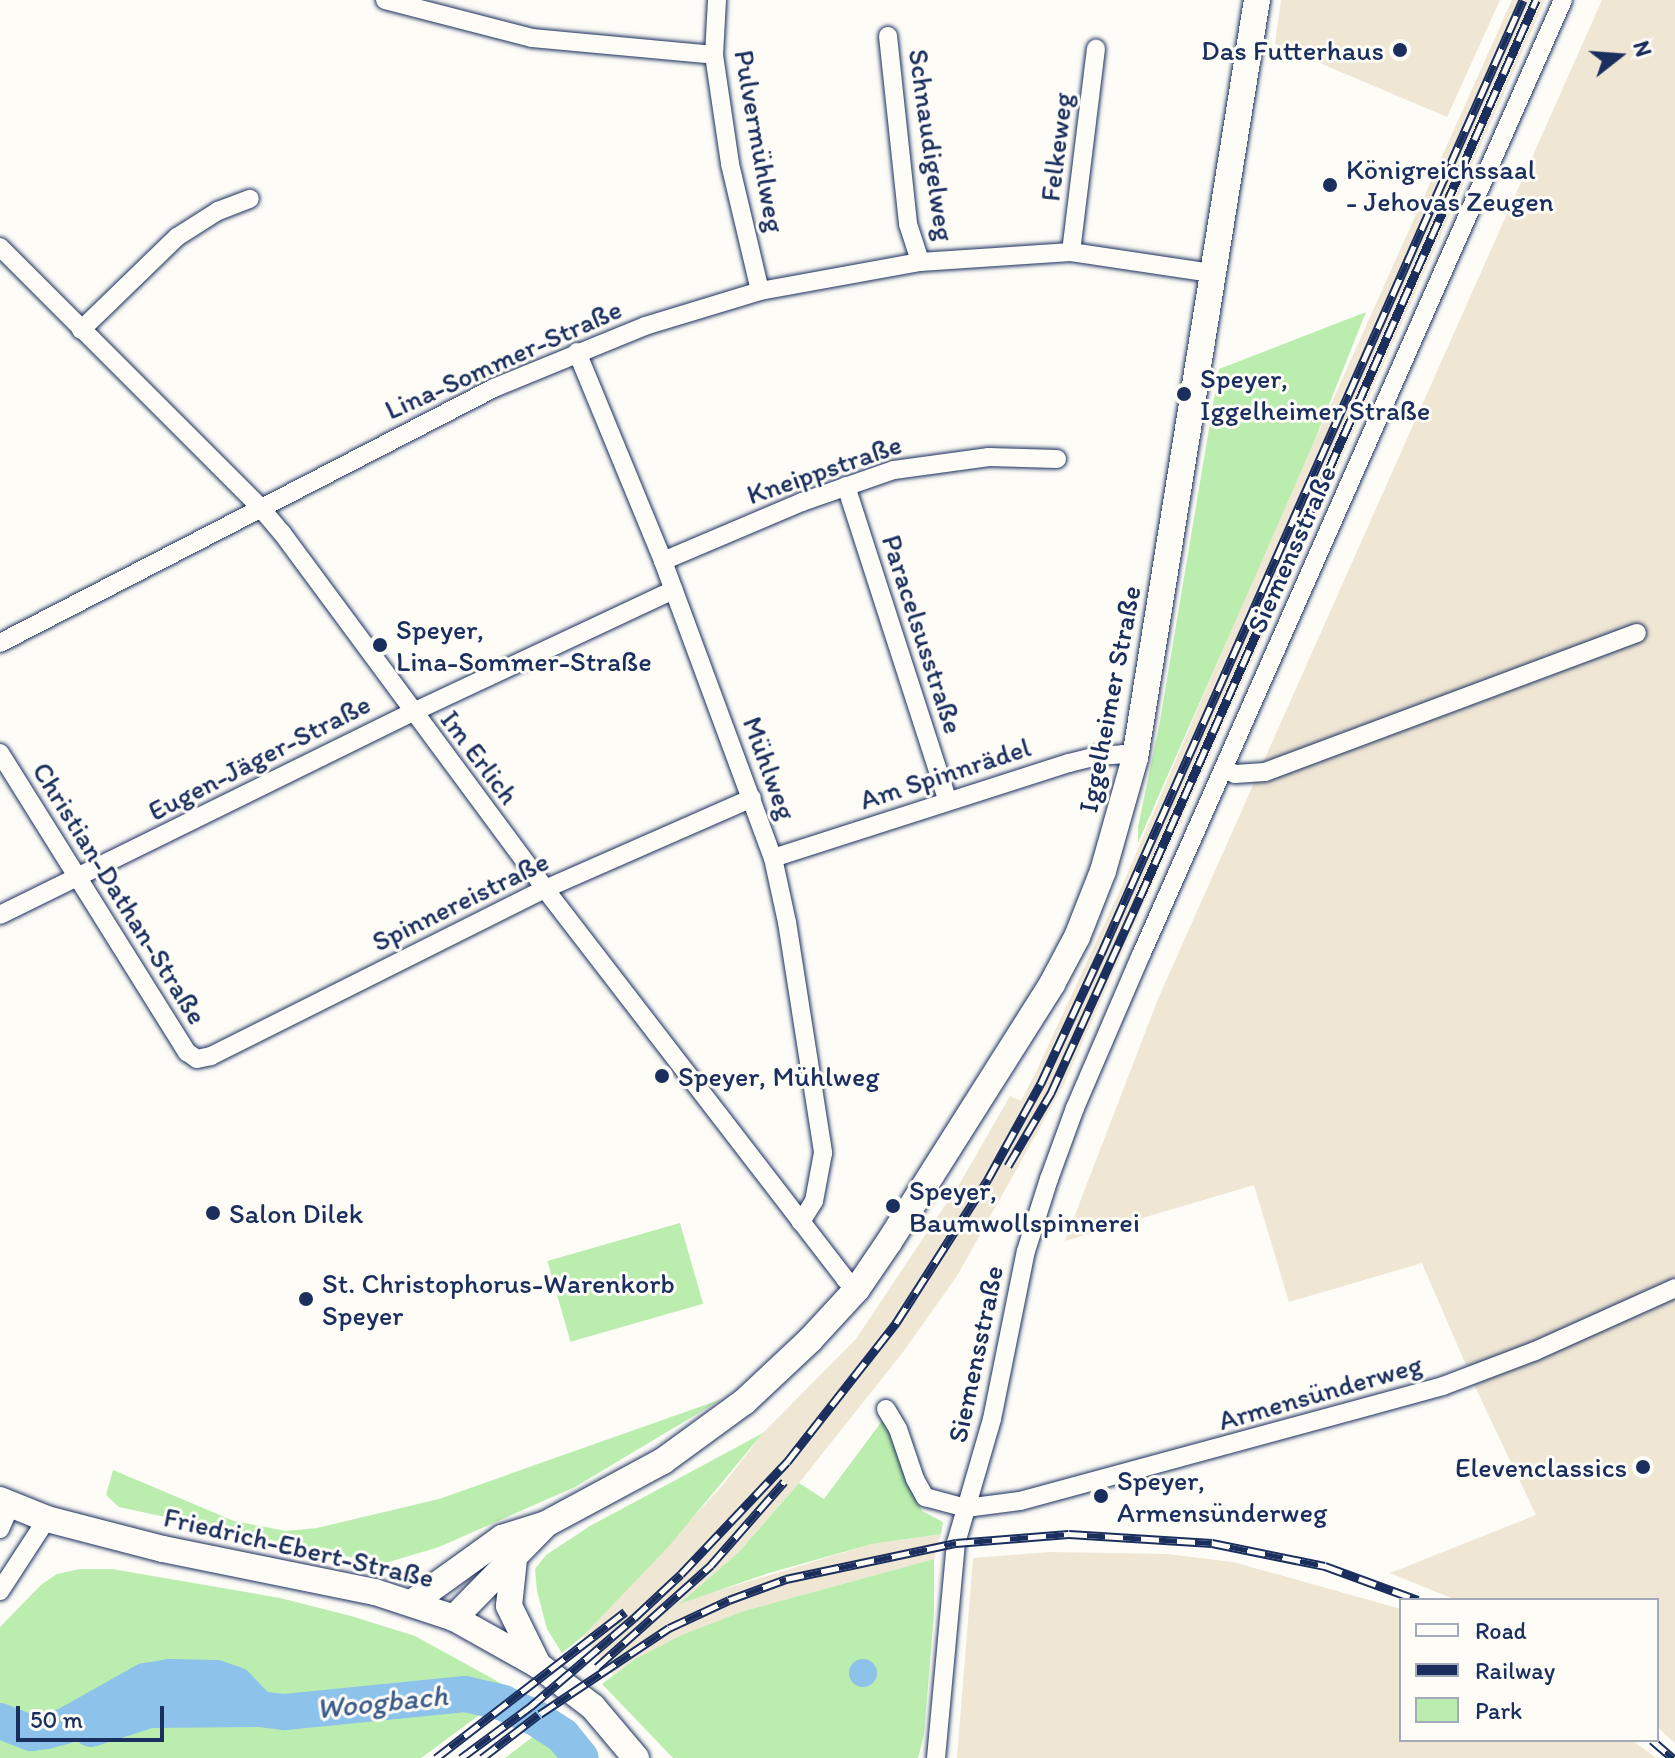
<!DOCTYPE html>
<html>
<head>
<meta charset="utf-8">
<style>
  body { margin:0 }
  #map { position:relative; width:1675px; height:1758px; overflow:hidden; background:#fdfcf7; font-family:Itim,sans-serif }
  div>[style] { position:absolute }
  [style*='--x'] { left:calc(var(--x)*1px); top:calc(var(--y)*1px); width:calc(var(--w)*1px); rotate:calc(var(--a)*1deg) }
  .built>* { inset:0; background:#efe6d4 }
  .green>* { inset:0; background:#bbeeae; transform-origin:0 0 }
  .water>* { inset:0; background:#8dc2ea }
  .round { border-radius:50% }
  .river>* { height:36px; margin:-18px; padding:0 18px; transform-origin:18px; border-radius:18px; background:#8dc2ea }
  .roads { filter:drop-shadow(0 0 2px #1b2f5e) drop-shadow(0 0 2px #1b2f5e) }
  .street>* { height:18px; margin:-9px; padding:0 9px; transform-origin:9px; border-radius:9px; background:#fdfcf7 }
  .secondary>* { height:26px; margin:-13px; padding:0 13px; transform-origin:13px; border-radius:13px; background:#fdfcf7 }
  .rail>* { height:9px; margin-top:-4.5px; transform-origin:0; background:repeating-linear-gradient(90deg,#fdfcf7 0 18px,#1b2f5e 0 36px); box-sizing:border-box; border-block:2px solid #1b2f5e }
  .dots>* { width:22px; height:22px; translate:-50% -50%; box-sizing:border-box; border:4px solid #fdfcf7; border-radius:50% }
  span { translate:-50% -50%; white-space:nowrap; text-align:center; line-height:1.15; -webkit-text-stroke:6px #fdfcf7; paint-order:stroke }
  .poi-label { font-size:28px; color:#1b2f5e }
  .right { translate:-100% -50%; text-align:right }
  .left { translate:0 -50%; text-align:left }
  .street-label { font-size:28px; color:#1b2f5e }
  .water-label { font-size:30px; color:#3d5b88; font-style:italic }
  .legend { position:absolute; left:1399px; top:1598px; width:260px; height:144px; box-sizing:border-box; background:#fdfcf7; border:2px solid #a3aaba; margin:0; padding:10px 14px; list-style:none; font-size:24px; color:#1b2f5e }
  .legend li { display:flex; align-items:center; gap:16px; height:40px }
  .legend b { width:40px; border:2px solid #a3aaba }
  .north { position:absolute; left:1579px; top:16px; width:80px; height:80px; -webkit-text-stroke:6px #fdfcf7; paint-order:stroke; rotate:73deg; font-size:22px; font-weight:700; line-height:32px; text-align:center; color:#1b2f5e }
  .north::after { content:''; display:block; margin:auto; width:28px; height:36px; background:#1b2f5e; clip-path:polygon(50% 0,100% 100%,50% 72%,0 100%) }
  .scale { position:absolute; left:16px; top:1706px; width:148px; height:36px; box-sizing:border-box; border:4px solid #1b2f5e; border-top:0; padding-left:10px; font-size:24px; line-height:28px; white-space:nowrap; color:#1b2f5e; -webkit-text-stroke:6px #fdfcf7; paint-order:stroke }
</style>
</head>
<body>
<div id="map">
  <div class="built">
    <div style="clip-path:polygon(1281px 0,1500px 0,1447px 117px,1275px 44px)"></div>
    <div style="clip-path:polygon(1512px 0,1545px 0,1064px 1084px,957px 1276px,903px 1352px,799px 1483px,739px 1552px,681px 1602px,872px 1544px,941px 1534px,934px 1559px,744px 1611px,635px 1659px,613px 1675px,583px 1636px,723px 1485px,763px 1433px,856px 1339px,960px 1183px,1010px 1096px,1021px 1101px,1037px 1070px,1123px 884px,1259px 565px)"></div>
    <div style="clip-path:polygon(1602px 0,1675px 0,1675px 1743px,1657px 1727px,1657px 1600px,1456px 1600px,1390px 1573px,1536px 1515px,1478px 1393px,1422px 1263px,1289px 1302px,1254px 1185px,1065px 1241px,1158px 999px)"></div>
    <div style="clip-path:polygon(1050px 1552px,1167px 1554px,1233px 1562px,1401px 1609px,1401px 1740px,1632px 1740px,1656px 1758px,957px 1758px,973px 1558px)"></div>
  </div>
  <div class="green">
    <div style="clip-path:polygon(1366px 312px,1314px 442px,1138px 843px,1138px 827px,1160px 721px,1219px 369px)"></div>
    <div style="left:680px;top:1223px;width:84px;height:138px;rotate:74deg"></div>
    <div style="clip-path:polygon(722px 1399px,575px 1487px,439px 1547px,382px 1564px,119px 1507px,106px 1495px,113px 1470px,234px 1521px,286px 1531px,317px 1528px,439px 1499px)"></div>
    <div style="clip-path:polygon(882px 1421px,887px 1421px,922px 1511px,943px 1522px,941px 1534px,872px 1544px,769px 1573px,679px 1604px,739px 1552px,799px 1483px,824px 1499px)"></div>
    <div style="clip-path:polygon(763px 1433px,669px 1546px,583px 1636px,562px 1653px,547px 1629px,537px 1591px,535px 1569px,546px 1555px,590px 1526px)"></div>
    <div style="clip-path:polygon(934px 1559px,934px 1613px,924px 1735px,918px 1758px,673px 1758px,602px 1684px,635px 1659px,682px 1635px,744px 1611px)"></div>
    <div style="clip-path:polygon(80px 1569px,112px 1569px,280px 1598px,351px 1616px,415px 1636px,513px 1690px,421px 1758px,0 1758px,0 1627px,42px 1584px,57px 1574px)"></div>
    <div style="clip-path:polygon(560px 1716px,598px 1758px,505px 1758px)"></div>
  </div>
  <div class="water">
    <div class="round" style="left:849px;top:1659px;width:28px;height:28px"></div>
  </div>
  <div class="river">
    <div style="--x:0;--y:1721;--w:34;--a:21"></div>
    <div style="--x:32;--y:1733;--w:14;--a:-8"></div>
    <div style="--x:46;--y:1731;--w:20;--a:-15"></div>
    <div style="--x:65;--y:1726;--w:92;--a:-29.4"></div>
    <div style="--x:145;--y:1681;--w:24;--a:-9"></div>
    <div style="--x:169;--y:1677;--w:47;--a:1.2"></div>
    <div style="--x:216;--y:1678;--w:21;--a:19"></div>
    <div style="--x:236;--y:1685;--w:33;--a:46"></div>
    <div style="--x:259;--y:1709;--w:26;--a:7"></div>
    <div style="--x:285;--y:1712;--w:181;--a:-5.7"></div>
    <div style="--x:465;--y:1694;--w:39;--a:13"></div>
    <div style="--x:503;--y:1703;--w:38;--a:25"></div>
    <div style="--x:537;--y:1719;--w:31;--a:33"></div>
    <div style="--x:563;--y:1736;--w:28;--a:51"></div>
    <div style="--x:91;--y:1729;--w:61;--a:-18.1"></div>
    <div style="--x:149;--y:1710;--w:110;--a:-0.5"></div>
  </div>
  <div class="roads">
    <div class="street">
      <div style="--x:385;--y:0;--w:152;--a:14.5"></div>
      <div style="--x:532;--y:38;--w:183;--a:5.3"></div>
      <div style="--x:717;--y:0;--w:55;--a:93.1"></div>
      <div style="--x:714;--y:55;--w:110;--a:81.6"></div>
      <div style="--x:730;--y:164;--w:130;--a:76.7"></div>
      <div style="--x:888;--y:36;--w:189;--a:83.9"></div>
      <div style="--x:908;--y:224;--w:40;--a:72"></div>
      <div style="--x:0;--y:247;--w:368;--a:45"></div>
      <div style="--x:260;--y:507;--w:34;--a:50"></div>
      <div style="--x:282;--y:533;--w:443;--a:53.5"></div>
      <div style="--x:545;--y:889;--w:492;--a:52.4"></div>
      <div style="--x:845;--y:1279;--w:16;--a:40"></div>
      <div style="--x:1071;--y:252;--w:205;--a:-83"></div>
      <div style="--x:81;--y:330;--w:134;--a:-44.1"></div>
      <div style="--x:177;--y:237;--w:49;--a:-32.4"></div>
      <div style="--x:218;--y:211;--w:34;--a:-21"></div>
      <div style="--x:577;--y:352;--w:226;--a:67.6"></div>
      <div style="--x:663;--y:561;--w:317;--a:69.7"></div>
      <div style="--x:773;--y:858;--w:66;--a:77.7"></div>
      <div style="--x:787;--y:922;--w:234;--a:81.1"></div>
      <div style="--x:823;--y:1153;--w:49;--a:100.6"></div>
      <div style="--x:814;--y:1201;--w:25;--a:122"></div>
      <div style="--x:846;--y:486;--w:329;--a:72.1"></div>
      <div style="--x:663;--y:561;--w:151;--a:-23"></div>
      <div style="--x:802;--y:502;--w:97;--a:-19.2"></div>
      <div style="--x:894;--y:470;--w:96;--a:-7.8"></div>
      <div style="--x:989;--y:457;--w:68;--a:1.7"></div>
      <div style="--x:0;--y:643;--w:556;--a:-27.3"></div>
      <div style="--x:494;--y:388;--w:163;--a:-22.3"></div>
      <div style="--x:645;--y:326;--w:120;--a:-16.9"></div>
      <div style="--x:760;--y:291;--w:163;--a:-10.3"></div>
      <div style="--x:920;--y:262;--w:151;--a:-3.8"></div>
      <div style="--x:1071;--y:252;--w:142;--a:8.5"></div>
      <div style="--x:0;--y:753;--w:353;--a:58"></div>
      <div style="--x:187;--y:1052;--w:12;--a:35"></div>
      <div style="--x:197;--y:1059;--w:14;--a:-12"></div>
      <div style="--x:211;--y:1056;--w:373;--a:-26.6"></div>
      <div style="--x:545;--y:889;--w:226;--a:-23.7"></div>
      <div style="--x:1224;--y:769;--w:12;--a:24"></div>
      <div style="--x:1235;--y:774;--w:30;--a:-4"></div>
      <div style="--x:1265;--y:772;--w:397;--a:-20.5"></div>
      <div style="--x:773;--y:858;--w:311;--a:-17.8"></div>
      <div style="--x:1069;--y:763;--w:29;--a:-14"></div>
      <div style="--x:1097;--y:756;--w:26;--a:-4"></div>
      <div style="--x:1123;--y:754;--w:13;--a:18"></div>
      <div style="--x:0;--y:915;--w:458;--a:-26.2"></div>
      <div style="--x:411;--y:713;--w:290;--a:-25.1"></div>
      <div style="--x:886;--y:1409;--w:23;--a:59"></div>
      <div style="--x:898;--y:1429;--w:53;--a:71.2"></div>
      <div style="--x:915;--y:1479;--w:21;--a:61"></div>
      <div style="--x:925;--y:1497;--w:42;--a:15"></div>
      <div style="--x:966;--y:1508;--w:54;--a:-7.4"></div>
      <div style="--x:1020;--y:1501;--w:438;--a:-15.2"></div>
      <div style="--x:1443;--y:1386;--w:98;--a:-20.8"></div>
      <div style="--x:1535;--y:1351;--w:154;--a:-24.2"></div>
      <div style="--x:0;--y:1529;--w:27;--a:-66"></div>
      <div style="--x:0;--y:1591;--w:86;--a:-56.9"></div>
      <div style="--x:936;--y:1758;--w:216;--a:-84.7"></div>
      <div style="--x:956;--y:1543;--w:129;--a:-73.8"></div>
      <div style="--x:992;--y:1419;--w:171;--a:-78.6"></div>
      <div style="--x:1026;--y:1251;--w:76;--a:-72.3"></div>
      <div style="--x:1049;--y:1179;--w:76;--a:-69.9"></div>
      <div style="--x:1075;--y:1108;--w:167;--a:-66.7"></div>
      <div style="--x:1141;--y:955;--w:1044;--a:-66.16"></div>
    </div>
    <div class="secondary">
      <div style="--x:0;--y:1500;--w:51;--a:22"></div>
      <div style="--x:47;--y:1519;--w:120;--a:14.5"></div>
      <div style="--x:163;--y:1549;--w:216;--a:11.5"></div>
      <div style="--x:375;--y:1592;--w:83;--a:18.2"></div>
      <div style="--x:454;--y:1618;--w:96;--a:29.2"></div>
      <div style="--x:538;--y:1665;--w:69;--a:37.4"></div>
      <div style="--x:593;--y:1707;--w:67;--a:49.9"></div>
      <div style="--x:514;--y:1559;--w:47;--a:96.1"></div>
      <div style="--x:509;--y:1606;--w:66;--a:63.8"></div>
      <div style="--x:413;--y:1602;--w:110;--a:-35.7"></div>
      <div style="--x:502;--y:1538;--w:46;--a:-17.7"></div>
      <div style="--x:546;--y:1524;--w:133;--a:-28.3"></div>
      <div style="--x:663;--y:1461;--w:100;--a:-36.1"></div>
      <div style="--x:744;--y:1402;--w:91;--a:-43.2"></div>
      <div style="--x:810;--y:1340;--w:69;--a:-47.3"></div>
      <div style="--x:857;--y:1289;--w:57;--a:-55.8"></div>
      <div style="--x:889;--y:1242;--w:305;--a:-57.7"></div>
      <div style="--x:1052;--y:984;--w:53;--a:-62"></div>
      <div style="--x:1077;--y:937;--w:71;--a:-68.5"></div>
      <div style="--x:1103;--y:871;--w:117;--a:-74.2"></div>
      <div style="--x:1135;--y:758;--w:768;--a:-80.86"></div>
      <div style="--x:454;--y:1618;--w:127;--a:-45.6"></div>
    </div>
  </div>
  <div class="rail">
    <div style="--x:1008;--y:1166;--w:85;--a:-59.5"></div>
    <div style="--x:1051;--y:1093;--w:215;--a:-65.6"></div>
    <div style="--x:1140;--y:897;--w:981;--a:-66.18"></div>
    <div style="--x:597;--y:1667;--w:153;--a:-41.8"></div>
    <div style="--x:711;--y:1565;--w:111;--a:-48.7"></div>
    <div style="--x:540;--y:1714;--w:155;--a:-33.7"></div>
    <div style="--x:669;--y:1628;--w:66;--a:-25"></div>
    <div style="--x:729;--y:1600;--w:61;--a:-20.2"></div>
    <div style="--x:786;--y:1579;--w:174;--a:-12"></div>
    <div style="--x:956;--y:1543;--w:113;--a:-4.6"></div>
    <div style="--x:1069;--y:1534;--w:143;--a:3.6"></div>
    <div style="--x:1212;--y:1543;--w:115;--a:11.5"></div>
    <div style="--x:1325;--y:1566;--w:99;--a:20.1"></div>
    <div style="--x:1652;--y:1740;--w:28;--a:41"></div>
    <div style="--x:436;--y:1758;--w:239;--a:-37.7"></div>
    <div style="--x:461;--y:1758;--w:86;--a:-36.5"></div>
    <div style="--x:530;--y:1707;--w:137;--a:-40.6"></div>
    <div style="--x:634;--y:1618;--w:64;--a:-43.1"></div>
    <div style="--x:681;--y:1574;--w:154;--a:-46.6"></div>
    <div style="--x:787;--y:1462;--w:177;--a:-51.9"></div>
    <div style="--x:896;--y:1323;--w:171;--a:-57.4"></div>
    <div style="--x:988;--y:1179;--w:110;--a:-61.1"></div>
    <div style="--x:1041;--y:1083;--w:142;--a:-65.1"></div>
    <div style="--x:1101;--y:954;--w:1043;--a:-66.14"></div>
    <div style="--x:482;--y:1758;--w:71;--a:-37.5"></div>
  </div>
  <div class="dots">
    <div style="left:1400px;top:50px;background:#1b2f5e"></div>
    <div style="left:1330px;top:185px;background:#1b2f5e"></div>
    <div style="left:1184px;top:394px;background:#1b2f5e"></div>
    <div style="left:380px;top:645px;background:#1b2f5e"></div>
    <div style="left:662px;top:1076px;background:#1b2f5e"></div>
    <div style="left:893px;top:1206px;background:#1b2f5e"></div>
    <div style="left:213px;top:1213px;background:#1b2f5e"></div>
    <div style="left:306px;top:1299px;background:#1b2f5e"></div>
    <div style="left:1643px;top:1467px;background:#1b2f5e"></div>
    <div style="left:1101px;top:1496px;background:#1b2f5e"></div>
  </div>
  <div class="poi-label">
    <span class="right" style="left:1384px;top:50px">Das Futterhaus</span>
    <span class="left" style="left:1346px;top:185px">Königreichssaal<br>- Jehovas Zeugen</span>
    <span class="left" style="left:1200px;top:394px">Speyer,<br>Iggelheimer Straße</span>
    <span class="left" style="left:396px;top:645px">Speyer,<br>Lina-Sommer-Straße</span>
    <span class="left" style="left:678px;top:1076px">Speyer, Mühlweg</span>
    <span class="left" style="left:909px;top:1206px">Speyer,<br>Baumwollspinnerei</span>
    <span class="left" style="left:229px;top:1213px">Salon Dilek</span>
    <span class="left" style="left:322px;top:1299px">St. Christophorus-Warenkorb<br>Speyer</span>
    <span class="right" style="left:1627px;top:1467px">Elevenclassics</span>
    <span class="left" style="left:1117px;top:1496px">Speyer,<br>Armensünderweg</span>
  </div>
  <div class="street-label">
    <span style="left:760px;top:141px;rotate:80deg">Pulvermühlweg</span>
    <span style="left:932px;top:145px;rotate:82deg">Schnaudigelweg</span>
    <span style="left:1056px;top:147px;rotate:-83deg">Felkeweg</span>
    <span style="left:503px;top:359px;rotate:-24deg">Lina-Sommer-Straße</span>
    <span style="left:824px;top:469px;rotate:-19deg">Kneippstraße</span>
    <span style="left:1291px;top:549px;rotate:-66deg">Siemensstraße</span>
    <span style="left:923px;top:634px;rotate:72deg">Paracelsusstraße</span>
    <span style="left:1109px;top:699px;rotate:-79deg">Iggelheimer Straße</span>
    <span style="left:259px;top:757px;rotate:-27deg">Eugen-Jäger-Straße</span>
    <span style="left:480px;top:757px;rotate:53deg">Im Erlich</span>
    <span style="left:770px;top:768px;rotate:70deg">Mühlweg</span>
    <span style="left:945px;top:773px;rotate:-18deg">Am Spinnrädel</span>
    <span style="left:120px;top:893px;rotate:58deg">Christian-Dathan-Straße</span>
    <span style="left:460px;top:901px;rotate:-26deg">Spinnereistraße</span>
    <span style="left:975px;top:1354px;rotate:-78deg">Siemensstraße</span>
    <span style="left:1320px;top:1392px;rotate:-16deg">Armensünderweg</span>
    <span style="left:299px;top:1547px;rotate:13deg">Friedrich-Ebert-Straße</span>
  </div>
  <div class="water-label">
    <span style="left:382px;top:1702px;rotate:-6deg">Woogbach</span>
  </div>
  <ul class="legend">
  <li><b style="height:10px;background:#fdfcf7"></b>Road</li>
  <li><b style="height:10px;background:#1b2f5e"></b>Railway</li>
  <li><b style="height:22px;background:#bbeeae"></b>Park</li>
  </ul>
  <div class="north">N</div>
  <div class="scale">50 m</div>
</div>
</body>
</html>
